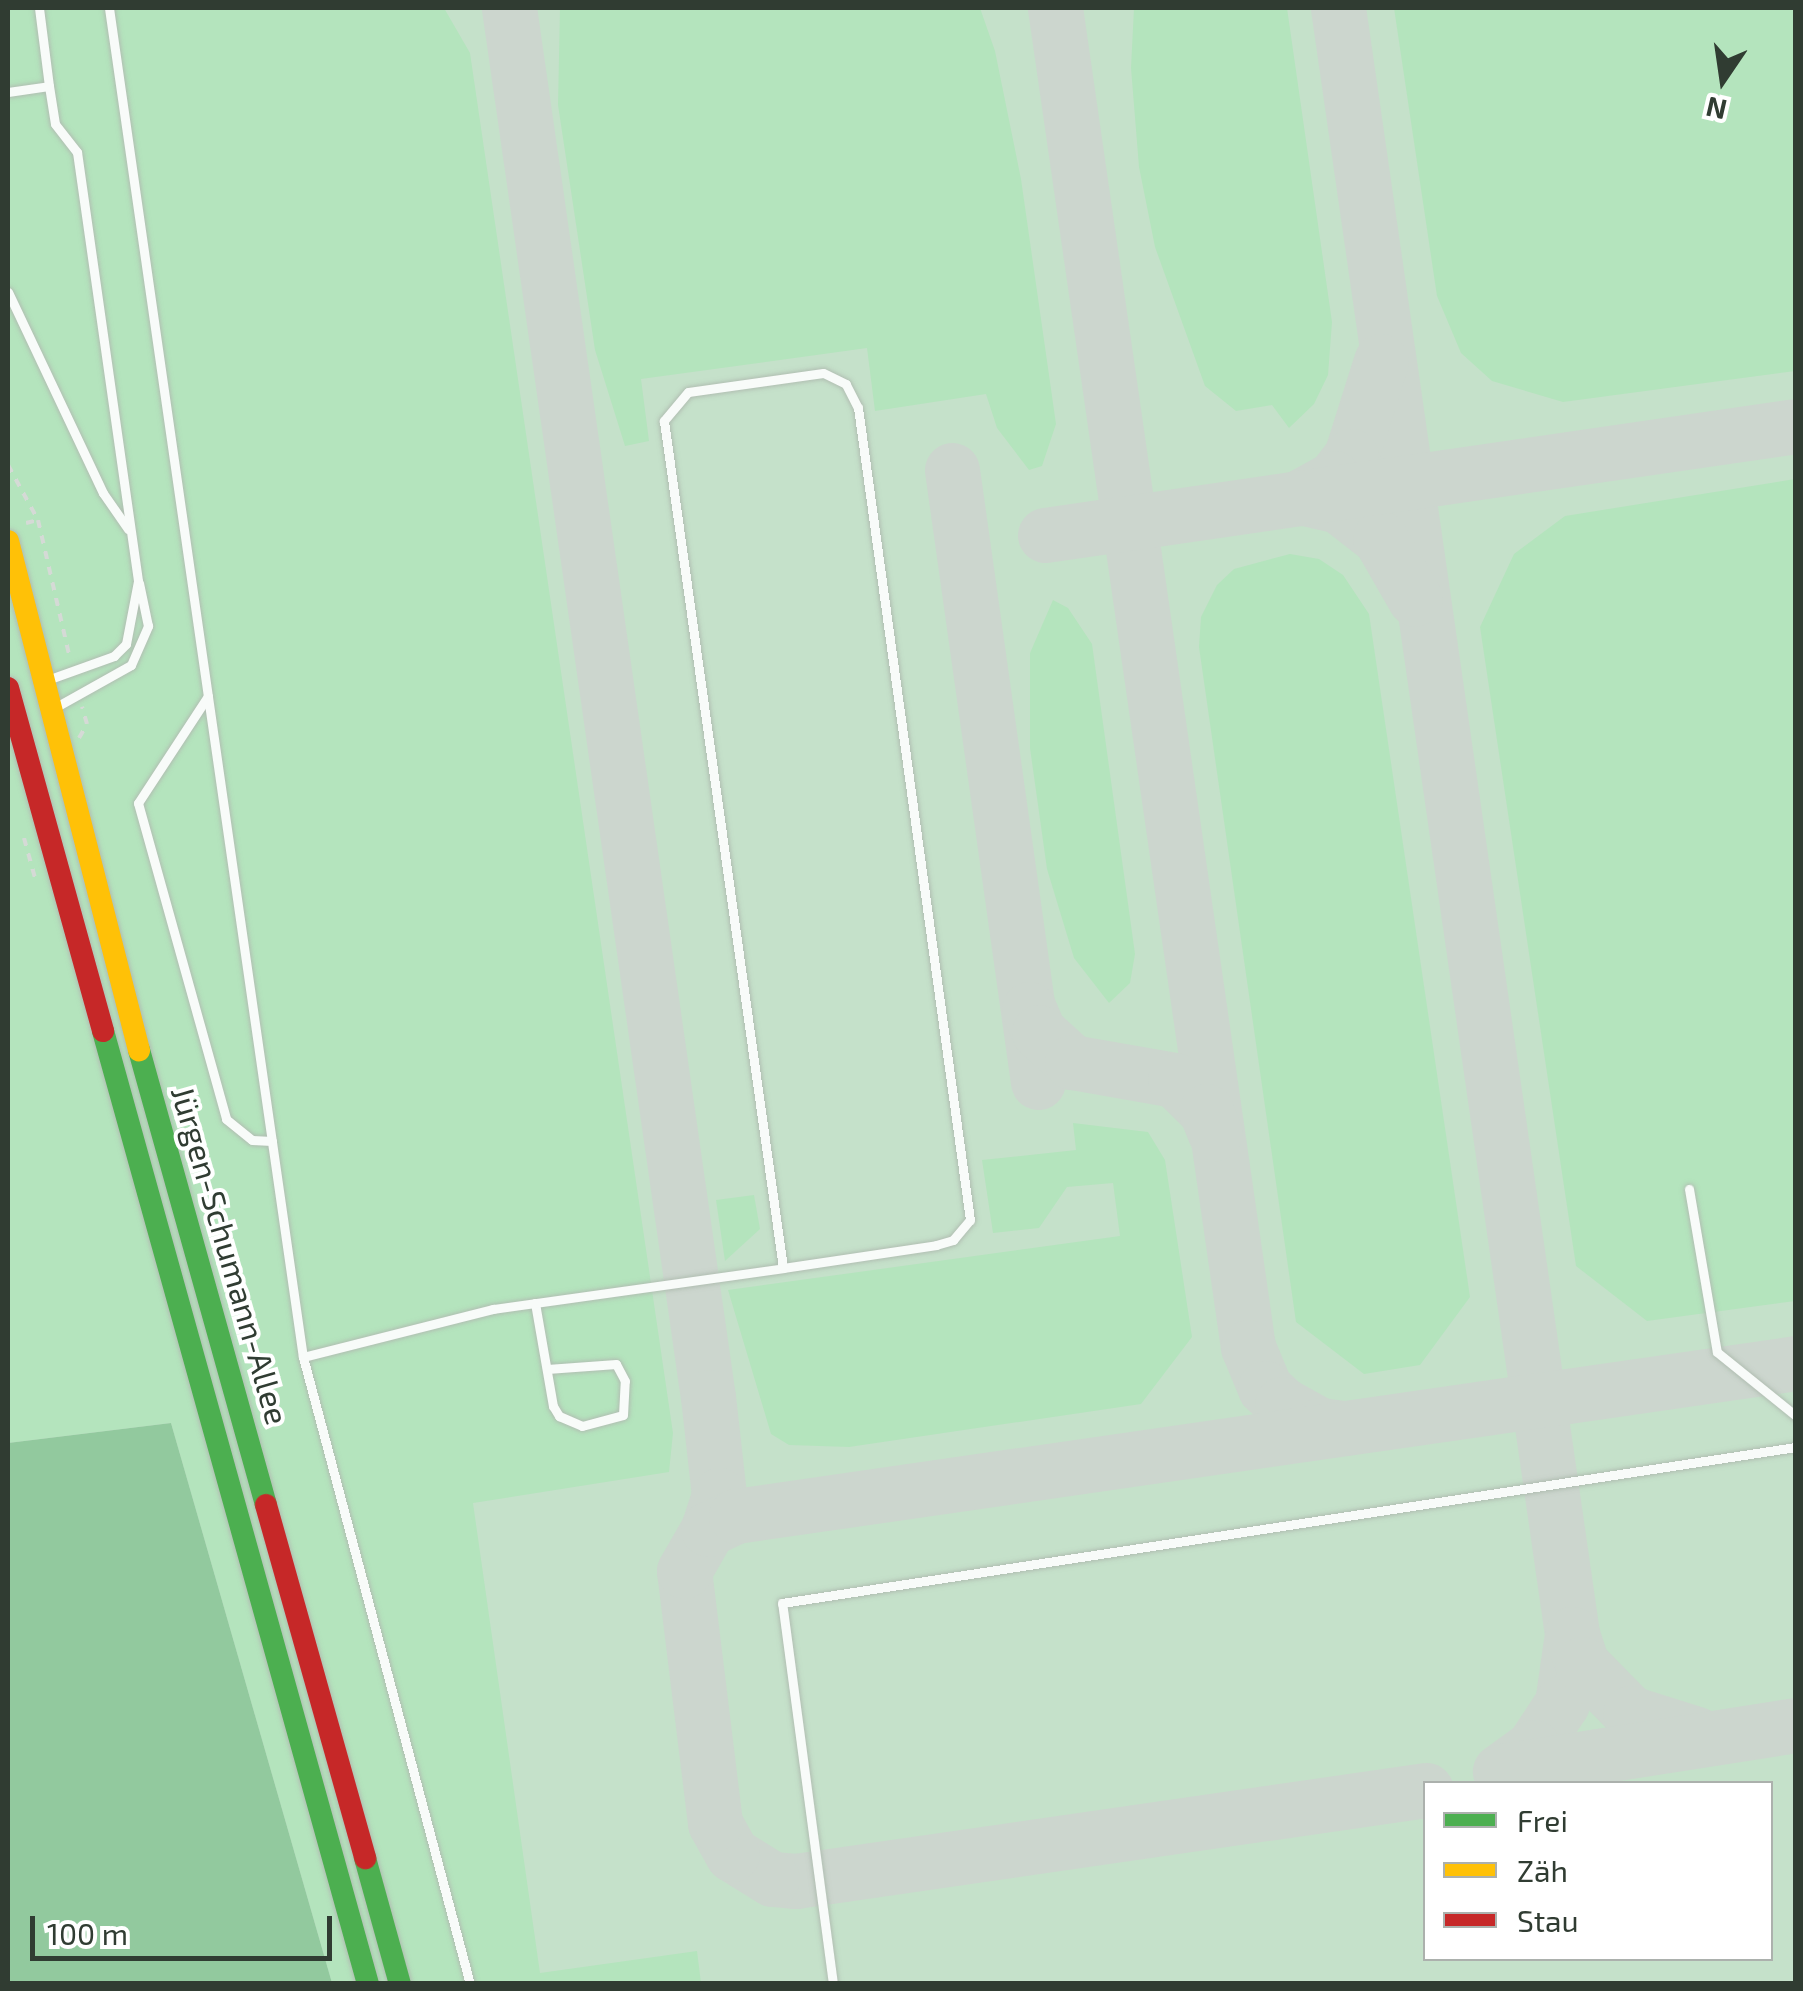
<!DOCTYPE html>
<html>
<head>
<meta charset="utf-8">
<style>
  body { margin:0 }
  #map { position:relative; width:1803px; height:1991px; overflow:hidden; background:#d1e2d4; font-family:"Exo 2",sans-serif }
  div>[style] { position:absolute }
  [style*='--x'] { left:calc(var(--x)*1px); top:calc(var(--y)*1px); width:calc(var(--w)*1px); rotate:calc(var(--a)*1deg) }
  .built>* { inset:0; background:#c5e1ca }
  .green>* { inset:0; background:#b4e4bd }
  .forest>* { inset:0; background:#92c99e }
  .taxiway>* { height:55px; margin:-27.5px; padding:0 27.5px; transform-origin:27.5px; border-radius:27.5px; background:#ccd6ce }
  .path>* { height:4px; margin-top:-2px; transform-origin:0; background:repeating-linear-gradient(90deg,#d5dad6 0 8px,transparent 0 16px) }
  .roads { filter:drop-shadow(0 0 2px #b1beb2) drop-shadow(0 0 2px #b1beb2) }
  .lane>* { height:9px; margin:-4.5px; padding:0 4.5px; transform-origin:4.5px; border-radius:4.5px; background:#f8fbf9 }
  .fast>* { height:22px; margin:-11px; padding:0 11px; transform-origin:11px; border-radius:11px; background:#4caf50 }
  .slow>* { height:22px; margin:-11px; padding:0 11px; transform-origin:11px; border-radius:11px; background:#ffc107 }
  .jam>* { height:22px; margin:-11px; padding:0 11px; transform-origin:11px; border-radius:11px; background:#c62828 }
  span { translate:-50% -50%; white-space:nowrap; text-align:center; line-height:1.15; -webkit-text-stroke:8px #fff; paint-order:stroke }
  .street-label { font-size:32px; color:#303c32 }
  .frame { position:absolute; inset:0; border:10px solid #303c32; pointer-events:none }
  .legend { position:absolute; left:1423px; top:1781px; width:350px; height:180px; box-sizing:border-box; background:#fff; border:2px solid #acb1ad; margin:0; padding:12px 18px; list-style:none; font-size:30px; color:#303c32 }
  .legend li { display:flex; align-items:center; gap:20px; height:50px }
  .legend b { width:50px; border:2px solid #acb1ad }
  .north { position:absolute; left:1673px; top:30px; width:100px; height:100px; -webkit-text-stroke:8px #fff; paint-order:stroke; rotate:193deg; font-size:28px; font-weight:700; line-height:40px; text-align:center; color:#303c32 }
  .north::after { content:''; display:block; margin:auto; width:35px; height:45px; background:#303c32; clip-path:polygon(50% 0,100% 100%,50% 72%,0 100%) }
  .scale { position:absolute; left:30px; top:1916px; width:302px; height:45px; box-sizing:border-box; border:5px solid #303c32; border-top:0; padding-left:12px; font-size:30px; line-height:35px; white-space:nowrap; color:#303c32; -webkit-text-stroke:8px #fff; paint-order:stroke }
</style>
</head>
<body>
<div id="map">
  <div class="built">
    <div style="clip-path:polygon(evenodd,8px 8px,1795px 8px,1795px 1983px,456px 1983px,8px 8px,1426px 1784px,1770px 1784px,1770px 1958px,1426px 1958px,1426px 1784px)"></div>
  </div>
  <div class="green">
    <div style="clip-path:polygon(8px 8px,444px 8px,470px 53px,673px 1433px,669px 1472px,473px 1503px,540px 1973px,697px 1951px,701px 1983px,332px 1983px,171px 1423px,8px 1443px)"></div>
    <div style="clip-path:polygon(560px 8px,980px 8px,995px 51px,1021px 179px,1056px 424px,1042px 466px,1029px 470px,997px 428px,986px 394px,875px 411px,867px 348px,641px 379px,649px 441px,625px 446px,595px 350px,558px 105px)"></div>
    <div style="clip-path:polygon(1134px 8px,1287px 8px,1332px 322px,1328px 375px,1314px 404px,1289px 428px,1272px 405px,1236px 411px,1205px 386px,1155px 247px,1139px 167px,1131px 68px)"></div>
    <div style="clip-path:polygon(1394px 8px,1795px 8px,1795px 371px,1563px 402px,1492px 381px,1461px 353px,1437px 296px)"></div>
    <div style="clip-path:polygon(1795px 479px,1795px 1301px,1647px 1321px,1576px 1266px,1480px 627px,1514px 554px,1565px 516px)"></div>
    <div style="clip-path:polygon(1290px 554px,1319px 559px,1343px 575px,1369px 614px,1470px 1297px,1420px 1365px,1364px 1374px,1296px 1322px,1199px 647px,1201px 617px,1217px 585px,1234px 569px)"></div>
    <div style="clip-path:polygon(1053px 600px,1068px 608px,1092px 644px,1135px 954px,1130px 983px,1109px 1003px,1074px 958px,1047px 869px,1030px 748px,1030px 653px)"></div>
    <div style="clip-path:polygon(1073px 1123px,1148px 1132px,1165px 1160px,1192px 1337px,1141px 1404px,849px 1447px,789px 1445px,771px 1434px,728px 1290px,1120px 1236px,1113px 1183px,1067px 1187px,1039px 1228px,993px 1233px,982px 1160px,1076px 1150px)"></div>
    <div style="clip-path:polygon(754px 1195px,760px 1229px,725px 1261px,716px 1200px)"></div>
  </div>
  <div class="forest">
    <div style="clip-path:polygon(171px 1423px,332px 1983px,8px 1983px,8px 1443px)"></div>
  </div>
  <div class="taxiway">
    <div style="--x:509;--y:8;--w:1403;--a:81.85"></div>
    <div style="--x:708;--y:1397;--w:99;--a:83.6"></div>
    <div style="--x:719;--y:1495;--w:36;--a:108"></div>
    <div style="--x:1055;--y:8;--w:1353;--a:81.8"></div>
    <div style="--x:1248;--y:1347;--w:44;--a:67.5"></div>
    <div style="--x:1265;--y:1388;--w:23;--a:43"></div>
    <div style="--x:1282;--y:1404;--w:43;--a:28.9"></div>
    <div style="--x:1320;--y:1425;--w:24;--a:7"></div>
    <div style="--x:1338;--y:8;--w:1643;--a:81.81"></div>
    <div style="--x:1572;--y:1634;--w:70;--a:98.2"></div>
    <div style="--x:1562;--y:1703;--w:53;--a:123.4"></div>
    <div style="--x:1533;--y:1747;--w:41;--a:144"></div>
    <div style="--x:1381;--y:361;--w:100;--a:107.5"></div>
    <div style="--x:1351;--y:456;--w:28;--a:128"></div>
    <div style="--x:1334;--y:478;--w:39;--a:151"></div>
    <div style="--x:1300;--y:497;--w:40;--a:13"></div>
    <div style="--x:1339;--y:506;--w:52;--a:38"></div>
    <div style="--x:1380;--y:538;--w:70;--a:60.2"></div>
    <div style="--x:952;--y:470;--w:618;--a:82"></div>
    <div style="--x:1045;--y:535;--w:759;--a:-8.26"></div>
    <div style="--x:1029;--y:1009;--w:25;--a:67"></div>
    <div style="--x:1039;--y:1032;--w:45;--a:42.3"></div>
    <div style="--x:1072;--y:1062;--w:105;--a:9.9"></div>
    <div style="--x:1175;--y:1080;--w:44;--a:45"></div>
    <div style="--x:1206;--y:1111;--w:24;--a:68"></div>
    <div style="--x:1572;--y:1634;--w:32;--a:72"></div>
    <div style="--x:1582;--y:1664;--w:69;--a:45.6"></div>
    <div style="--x:1630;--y:1713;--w:70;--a:17.4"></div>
    <div style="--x:1502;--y:1771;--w:298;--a:-8.9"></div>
    <div style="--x:1426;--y:1790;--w:637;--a:171.78"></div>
    <div style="--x:796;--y:1881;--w:24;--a:-175"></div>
    <div style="--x:772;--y:1879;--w:47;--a:-148"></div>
    <div style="--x:732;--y:1854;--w:35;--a:-119"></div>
    <div style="--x:715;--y:1823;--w:254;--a:-97"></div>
    <div style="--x:684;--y:1571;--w:48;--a:-60.3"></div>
    <div style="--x:708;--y:1529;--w:31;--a:-25"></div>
    <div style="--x:736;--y:1516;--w:1071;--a:-8.21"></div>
  </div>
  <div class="path">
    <div style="--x:8;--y:465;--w:63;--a:61.4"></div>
    <div style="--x:38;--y:520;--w:143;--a:77"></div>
    <div style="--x:26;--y:523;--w:12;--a:-14"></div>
    <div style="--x:79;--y:738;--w:16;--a:-60"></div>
    <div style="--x:87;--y:724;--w:18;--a:-106"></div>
    <div style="--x:24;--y:838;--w:41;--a:74.6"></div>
  </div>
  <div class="roads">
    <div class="lane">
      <div style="--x:39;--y:8;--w:79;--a:82.7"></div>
      <div style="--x:109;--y:8;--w:1363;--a:81.82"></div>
      <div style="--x:303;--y:1357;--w:649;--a:75.09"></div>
      <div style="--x:8;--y:92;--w:41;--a:-8.3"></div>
      <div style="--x:49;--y:86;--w:38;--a:81"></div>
      <div style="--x:55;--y:124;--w:36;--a:52"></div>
      <div style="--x:77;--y:152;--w:433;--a:81.9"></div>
      <div style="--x:138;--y:581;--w:64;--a:100.8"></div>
      <div style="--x:126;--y:644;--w:17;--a:135"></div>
      <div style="--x:114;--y:656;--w:71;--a:160.3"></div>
      <div style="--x:8;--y:292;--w:222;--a:64.7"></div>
      <div style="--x:103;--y:493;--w:44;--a:55.2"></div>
      <div style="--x:208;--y:696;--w:128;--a:123.2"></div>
      <div style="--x:138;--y:803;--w:328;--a:74.4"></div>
      <div style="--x:226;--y:1119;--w:33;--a:39"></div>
      <div style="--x:252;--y:1140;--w:20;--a:3"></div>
      <div style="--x:56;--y:707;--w:86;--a:-29.2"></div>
      <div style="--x:131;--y:665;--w:43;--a:-66.4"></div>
      <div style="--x:148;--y:626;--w:44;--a:-101.8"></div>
      <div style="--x:1689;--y:1189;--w:165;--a:80.3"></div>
      <div style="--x:1717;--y:1352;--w:102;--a:39"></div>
      <div style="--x:535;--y:1303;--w:105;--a:80.1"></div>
      <div style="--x:553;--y:1406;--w:12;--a:59"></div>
      <div style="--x:559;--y:1416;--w:25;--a:23"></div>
      <div style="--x:582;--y:1426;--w:42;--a:-15"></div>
      <div style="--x:623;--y:1415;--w:34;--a:-87"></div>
      <div style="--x:625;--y:1381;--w:19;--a:-118"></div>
      <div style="--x:616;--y:1364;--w:69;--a:175.9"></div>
      <div style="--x:303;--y:1357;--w:196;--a:-14.2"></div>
      <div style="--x:493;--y:1309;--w:293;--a:-8"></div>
      <div style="--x:783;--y:1268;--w:155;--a:-8.5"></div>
      <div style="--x:936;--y:1245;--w:18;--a:-16"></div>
      <div style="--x:953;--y:1240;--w:26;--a:-50"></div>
      <div style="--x:970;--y:1220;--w:820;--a:-97.85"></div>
      <div style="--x:858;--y:408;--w:27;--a:-117"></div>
      <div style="--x:846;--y:384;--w:25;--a:-154"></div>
      <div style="--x:823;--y:373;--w:136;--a:172"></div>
      <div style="--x:688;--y:392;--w:38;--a:130"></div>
      <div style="--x:664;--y:421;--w:855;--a:82"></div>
      <div style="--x:833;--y:1984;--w:384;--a:-97.6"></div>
      <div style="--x:782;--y:1603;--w:1026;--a:-8.75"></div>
    </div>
    <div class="fast">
      <div style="--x:103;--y:1031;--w:989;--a:74.46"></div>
      <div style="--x:139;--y:1050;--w:472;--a:74.4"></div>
      <div style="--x:365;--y:1858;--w:131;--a:74.5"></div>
    </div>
    <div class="slow">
      <div style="--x:8;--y:541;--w:526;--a:75.57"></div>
    </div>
    <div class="jam">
      <div style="--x:8;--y:688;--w:356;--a:74.5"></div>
      <div style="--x:266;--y:1505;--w:367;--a:74.3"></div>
    </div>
  </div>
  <div class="street-label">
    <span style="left:231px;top:1255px;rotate:74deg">Jürgen-Schumann-Allee</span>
  </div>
  <div class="frame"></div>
  <ul class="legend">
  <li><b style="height:12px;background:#4caf50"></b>Frei</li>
  <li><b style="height:12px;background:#ffc107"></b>Zäh</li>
  <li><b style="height:12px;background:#c62828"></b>Stau</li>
  </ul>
  <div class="north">N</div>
  <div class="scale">100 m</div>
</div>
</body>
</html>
